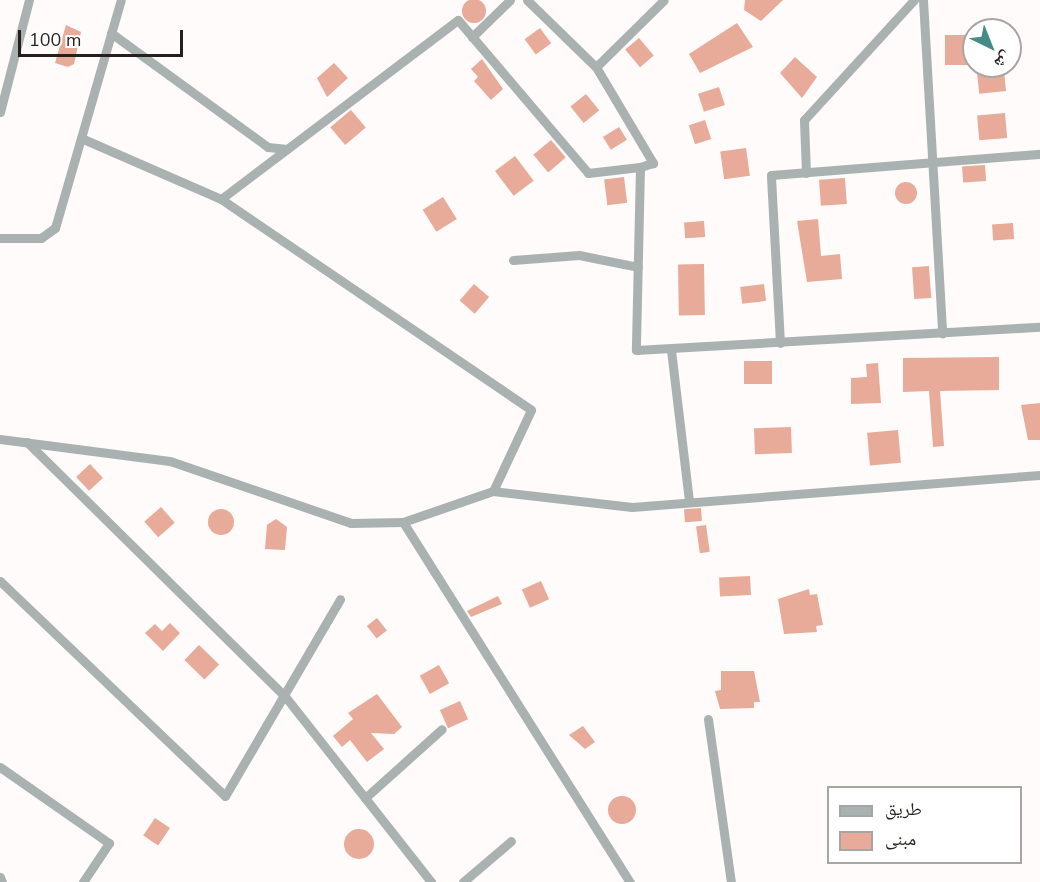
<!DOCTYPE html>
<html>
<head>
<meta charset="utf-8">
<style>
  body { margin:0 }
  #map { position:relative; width:1040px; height:882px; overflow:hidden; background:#fefbfa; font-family:"Nunito Sans","Noto Naskh Arabic",sans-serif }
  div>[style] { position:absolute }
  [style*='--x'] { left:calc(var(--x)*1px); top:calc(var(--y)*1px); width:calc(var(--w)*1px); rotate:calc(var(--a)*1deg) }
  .building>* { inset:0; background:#e8aa99; transform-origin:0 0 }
  .round { border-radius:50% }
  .minor>* { height:9px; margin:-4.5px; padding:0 4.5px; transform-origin:4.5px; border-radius:4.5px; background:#aab2b1 }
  span { translate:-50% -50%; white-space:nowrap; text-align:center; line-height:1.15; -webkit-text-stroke:6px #fff; paint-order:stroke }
  .legend { position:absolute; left:827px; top:786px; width:195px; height:78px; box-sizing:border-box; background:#fff; border:2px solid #a8a5a5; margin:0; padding:8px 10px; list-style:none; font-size:18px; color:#251f1d }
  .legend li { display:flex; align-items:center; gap:12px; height:30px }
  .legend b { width:30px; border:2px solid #a8a5a5 }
  .north { position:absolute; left:962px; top:18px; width:60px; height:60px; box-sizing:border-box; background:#fff; border:2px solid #a8a5a5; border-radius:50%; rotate:137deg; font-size:16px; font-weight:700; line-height:24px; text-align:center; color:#251f1d }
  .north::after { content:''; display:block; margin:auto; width:21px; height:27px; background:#468c86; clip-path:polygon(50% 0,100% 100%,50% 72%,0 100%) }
  .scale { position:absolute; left:18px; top:30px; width:165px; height:27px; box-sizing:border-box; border:3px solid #251f1d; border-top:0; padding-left:8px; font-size:18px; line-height:21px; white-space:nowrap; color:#251f1d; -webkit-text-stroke:4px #fff; paint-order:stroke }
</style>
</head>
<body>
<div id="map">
  <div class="building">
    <div class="round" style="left:462px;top:-1px;width:24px;height:24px"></div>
    <div style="clip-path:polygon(745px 0,783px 0,761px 21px,744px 10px)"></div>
    <div style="clip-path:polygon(737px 23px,753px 47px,700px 73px,689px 54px)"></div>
    <div style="clip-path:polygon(66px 25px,81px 32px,74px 64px,68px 67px,55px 63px)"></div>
    <div style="left:540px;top:28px;width:19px;height:19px;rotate:54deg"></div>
    <div style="left:974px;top:35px;width:30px;height:29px;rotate:90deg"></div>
    <div style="left:639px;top:38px;width:23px;height:18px;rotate:50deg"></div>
    <div style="clip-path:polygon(795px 57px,817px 77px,802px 98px,780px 73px)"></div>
    <div style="clip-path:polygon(482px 59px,503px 89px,491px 100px,474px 81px,478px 77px,471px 69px)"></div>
    <div style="clip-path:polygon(334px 63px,348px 78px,327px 97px,317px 78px)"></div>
    <div style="left:1004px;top:71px;width:20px;height:27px;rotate:84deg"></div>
    <div style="left:719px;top:87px;width:19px;height:22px;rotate:72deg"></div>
    <div style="left:586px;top:94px;width:21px;height:20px;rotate:51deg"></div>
    <div style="left:351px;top:110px;width:23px;height:27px;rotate:50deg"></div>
    <div style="left:1005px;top:113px;width:25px;height:28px;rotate:85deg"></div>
    <div style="left:705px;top:120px;width:20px;height:17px;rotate:72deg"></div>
    <div style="left:619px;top:127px;width:15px;height:19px;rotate:58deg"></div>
    <div style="left:551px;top:140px;width:23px;height:23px;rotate:50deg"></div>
    <div style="left:746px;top:148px;width:28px;height:26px;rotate:82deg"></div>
    <div style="left:515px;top:156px;width:31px;height:25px;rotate:53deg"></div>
    <div style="left:985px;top:165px;width:16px;height:23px;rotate:86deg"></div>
    <div style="left:624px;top:177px;width:26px;height:20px;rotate:83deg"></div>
    <div style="left:845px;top:178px;width:26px;height:26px;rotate:86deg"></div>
    <div class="round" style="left:895px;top:182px;width:22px;height:22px"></div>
    <div style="left:443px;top:197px;width:26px;height:24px;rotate:58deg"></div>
    <div style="clip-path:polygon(818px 219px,821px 256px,840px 254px,842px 279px,807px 282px,797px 221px)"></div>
    <div style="left:704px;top:221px;width:16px;height:20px;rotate:86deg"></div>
    <div style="left:1013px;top:223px;width:16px;height:21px;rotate:86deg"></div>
    <div style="left:704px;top:264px;width:51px;height:26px;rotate:89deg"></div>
    <div style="left:929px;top:266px;width:32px;height:17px;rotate:86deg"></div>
    <div style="left:474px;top:284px;width:20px;height:22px;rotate:41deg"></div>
    <div style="left:764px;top:284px;width:17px;height:24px;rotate:83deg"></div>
    <div style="clip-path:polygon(999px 357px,999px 390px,940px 391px,944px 446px,933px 447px,929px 391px,903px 392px,903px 358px)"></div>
    <div style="left:744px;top:361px;width:28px;height:23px"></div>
    <div style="clip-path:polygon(878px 363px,881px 403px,851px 404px,851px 378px,867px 377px,866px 364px)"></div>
    <div style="clip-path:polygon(1040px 403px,1040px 440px,1028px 440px,1021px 405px)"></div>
    <div style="left:791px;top:427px;width:26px;height:37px;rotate:88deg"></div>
    <div style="left:898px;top:430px;width:33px;height:31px;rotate:85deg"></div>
    <div style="left:90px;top:464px;width:19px;height:19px;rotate:47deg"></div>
    <div style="left:161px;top:507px;width:21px;height:22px;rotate:49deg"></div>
    <div style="left:701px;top:508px;width:13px;height:17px;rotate:86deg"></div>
    <div class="round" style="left:208px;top:509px;width:26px;height:26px"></div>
    <div style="clip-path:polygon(276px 519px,287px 527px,285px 550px,265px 549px,267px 525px)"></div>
    <div style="left:706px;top:525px;width:27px;height:10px;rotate:82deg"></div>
    <div style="left:750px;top:576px;width:19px;height:31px;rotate:87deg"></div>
    <div style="left:541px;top:581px;width:20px;height:21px;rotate:66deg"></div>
    <div style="clip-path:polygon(809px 589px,810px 595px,817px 594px,823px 625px,816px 626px,817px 632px,784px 634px,778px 599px)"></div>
    <div style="clip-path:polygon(498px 596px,502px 604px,471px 617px,467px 611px)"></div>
    <div style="left:377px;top:618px;width:16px;height:13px;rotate:52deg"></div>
    <div style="clip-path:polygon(170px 623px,180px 633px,163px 651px,145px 633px,155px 624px,162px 631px)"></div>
    <div style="left:199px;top:645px;width:28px;height:21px;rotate:44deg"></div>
    <div style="left:439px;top:665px;width:21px;height:22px;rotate:61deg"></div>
    <div style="clip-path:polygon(721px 671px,754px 671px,760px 702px,754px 702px,754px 708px,720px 709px,715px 691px,721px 690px)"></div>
    <div style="clip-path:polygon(377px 694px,402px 727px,394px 734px,371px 733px,384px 749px,367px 762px,350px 740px,342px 747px,333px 736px,353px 719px,348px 713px)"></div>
    <div style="left:460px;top:701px;width:20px;height:22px;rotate:66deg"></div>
    <div style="clip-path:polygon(583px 726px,595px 742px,585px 749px,569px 735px)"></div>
    <div class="round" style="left:608px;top:796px;width:28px;height:28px"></div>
    <div style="left:155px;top:818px;width:18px;height:21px;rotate:34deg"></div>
    <div class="round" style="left:344px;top:829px;width:30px;height:30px"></div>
  </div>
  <div class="minor">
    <div style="--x:527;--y:0;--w:96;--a:44.2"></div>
    <div style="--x:596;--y:67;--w:112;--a:59.3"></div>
    <div style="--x:653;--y:163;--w:14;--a:163"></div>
    <div style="--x:640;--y:167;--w:183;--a:91.3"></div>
    <div style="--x:636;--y:350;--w:405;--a:-3.3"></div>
    <div style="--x:923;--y:0;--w:334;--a:86.7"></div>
    <div style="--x:111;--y:33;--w:194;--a:36"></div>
    <div style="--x:268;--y:147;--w:19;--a:6"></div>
    <div style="--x:472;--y:37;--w:53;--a:-44.2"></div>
    <div style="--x:596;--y:67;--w:95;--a:-44.6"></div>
    <div style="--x:0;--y:112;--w:116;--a:-75.5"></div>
    <div style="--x:81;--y:138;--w:153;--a:23.5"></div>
    <div style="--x:221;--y:199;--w:375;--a:34.2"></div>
    <div style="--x:531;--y:410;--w:89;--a:115.1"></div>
    <div style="--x:806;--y:173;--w:53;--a:-92.2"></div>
    <div style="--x:804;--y:120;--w:163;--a:-47.5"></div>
    <div style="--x:221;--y:199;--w:297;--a:-37.1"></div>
    <div style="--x:458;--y:20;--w:201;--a:49.6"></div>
    <div style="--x:588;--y:173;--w:52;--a:-6.6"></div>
    <div style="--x:0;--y:238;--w:41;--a:0"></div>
    <div style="--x:41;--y:238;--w:17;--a:-36"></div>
    <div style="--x:55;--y:228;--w:237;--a:-73.9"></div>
    <div style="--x:513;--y:260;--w:66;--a:-4.3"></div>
    <div style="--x:579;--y:255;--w:60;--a:11.5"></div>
    <div style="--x:780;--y:343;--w:168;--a:-93.1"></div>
    <div style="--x:771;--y:175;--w:270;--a:-4.5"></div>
    <div style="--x:671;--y:350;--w:153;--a:83.2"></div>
    <div style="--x:0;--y:439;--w:171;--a:7.4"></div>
    <div style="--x:170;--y:461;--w:191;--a:18.9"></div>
    <div style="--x:351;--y:523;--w:52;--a:-1.1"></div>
    <div style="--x:403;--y:522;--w:95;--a:-19"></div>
    <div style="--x:493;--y:491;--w:140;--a:6.6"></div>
    <div style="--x:632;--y:507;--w:409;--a:-4.5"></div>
    <div style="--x:27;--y:442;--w:361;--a:44.6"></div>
    <div style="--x:284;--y:695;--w:238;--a:51.8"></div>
    <div style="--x:403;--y:522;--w:426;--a:57.8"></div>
    <div style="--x:0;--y:581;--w:311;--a:43.7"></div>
    <div style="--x:225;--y:796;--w:228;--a:-59.7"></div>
    <div style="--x:708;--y:719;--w:165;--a:82"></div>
    <div style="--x:0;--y:767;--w:133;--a:34.9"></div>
    <div style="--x:109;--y:843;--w:47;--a:123.7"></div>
    <div style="--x:365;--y:798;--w:103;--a:-41.9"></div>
    <div style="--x:0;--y:877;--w:5;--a:68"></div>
    <div style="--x:463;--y:882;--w:63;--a:-40.5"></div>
  </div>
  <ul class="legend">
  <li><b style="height:8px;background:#aab2b1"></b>طريق</li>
  <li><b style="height:16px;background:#e8aa99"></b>مبنى</li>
  </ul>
  <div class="north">ش</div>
  <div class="scale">100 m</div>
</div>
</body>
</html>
